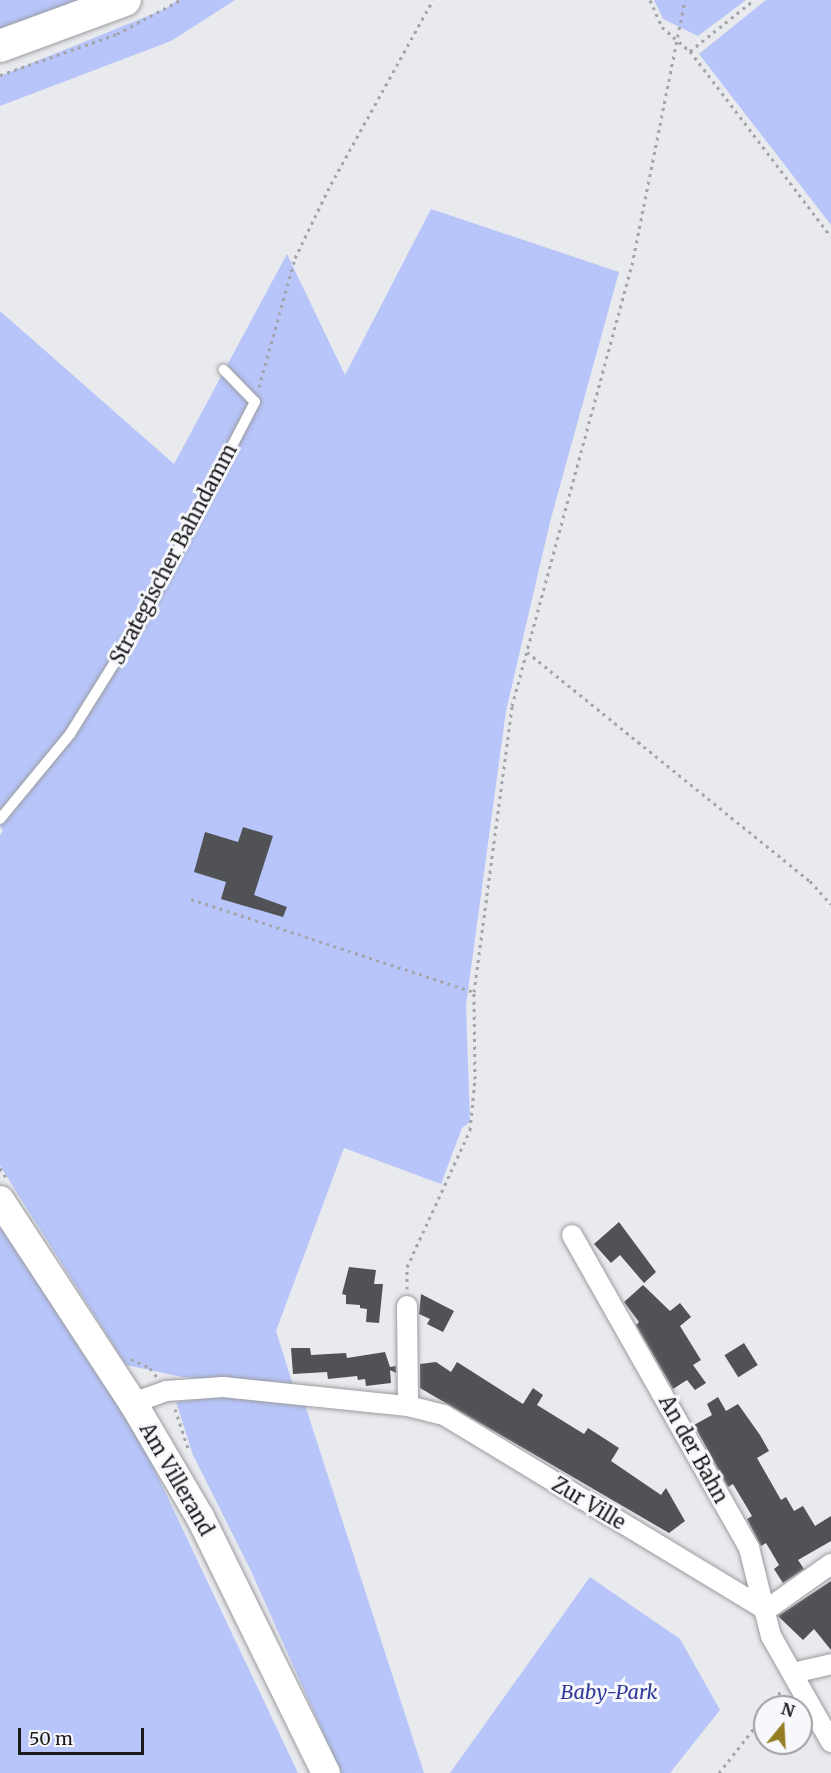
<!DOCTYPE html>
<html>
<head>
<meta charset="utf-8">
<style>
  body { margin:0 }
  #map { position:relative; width:831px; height:1773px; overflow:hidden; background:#e9eaee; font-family:Merriweather,serif }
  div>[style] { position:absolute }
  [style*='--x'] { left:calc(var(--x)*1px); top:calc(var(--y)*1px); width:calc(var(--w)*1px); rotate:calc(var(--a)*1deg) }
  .green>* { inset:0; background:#b7c5fa }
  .building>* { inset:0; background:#515255; transform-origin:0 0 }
  .path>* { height:3px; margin-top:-1.5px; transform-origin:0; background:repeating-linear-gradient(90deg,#a4a5a8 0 3px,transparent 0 7.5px) }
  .roads { filter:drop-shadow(0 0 2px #9b9c9f) drop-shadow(0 0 2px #9b9c9f) }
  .lane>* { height:10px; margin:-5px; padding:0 5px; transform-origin:5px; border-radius:5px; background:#fff }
  .street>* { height:20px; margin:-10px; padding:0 10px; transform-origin:10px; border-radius:10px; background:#fff }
  .secondary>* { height:28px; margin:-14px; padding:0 14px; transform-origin:14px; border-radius:14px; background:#fff }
  .primary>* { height:32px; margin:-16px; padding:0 16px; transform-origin:16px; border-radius:16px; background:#fff }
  span { translate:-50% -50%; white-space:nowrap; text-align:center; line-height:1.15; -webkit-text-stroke:6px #f7f8fb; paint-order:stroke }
  .street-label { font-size:20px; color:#1a1a1b }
  .park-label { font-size:20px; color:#2f3899; font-style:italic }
  .north { position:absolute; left:753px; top:1695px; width:60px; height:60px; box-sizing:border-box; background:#f7f8fb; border:2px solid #9f9fa1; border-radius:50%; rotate:18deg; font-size:16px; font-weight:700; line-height:24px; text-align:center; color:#1a1a1b }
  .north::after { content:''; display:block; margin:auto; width:21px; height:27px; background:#957d24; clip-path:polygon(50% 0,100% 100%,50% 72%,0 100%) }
  .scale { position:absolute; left:18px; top:1728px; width:126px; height:27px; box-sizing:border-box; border:3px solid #1a1a1b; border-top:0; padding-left:8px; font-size:18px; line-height:21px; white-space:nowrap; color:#1a1a1b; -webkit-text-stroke:4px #f7f8fb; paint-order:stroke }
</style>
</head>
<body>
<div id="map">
  <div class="green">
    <div style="clip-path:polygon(0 0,112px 0,0 31px)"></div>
    <div style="clip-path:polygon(178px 0,235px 0,171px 41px,0 106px,0 76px,165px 9px)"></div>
    <div style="clip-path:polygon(654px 0,746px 0,698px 36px,663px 19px)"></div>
    <div style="clip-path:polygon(766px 0,831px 0,831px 225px,699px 54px)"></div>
    <div style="clip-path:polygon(431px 209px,619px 272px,550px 522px,506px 711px,466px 1005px,470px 1122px,462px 1128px,441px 1184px,344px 1148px,276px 1331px,293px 1385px,182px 1377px,126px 1365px,0 1166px,0 835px,3px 831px,0 825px,0 311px,174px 464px,287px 254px,345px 375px)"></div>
    <div style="clip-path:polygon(0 1227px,123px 1403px,298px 1773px,0 1773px)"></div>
    <div style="clip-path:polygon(221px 1397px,305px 1405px,424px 1773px,341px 1773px,251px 1571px,193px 1455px,176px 1402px)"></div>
    <div style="clip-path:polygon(590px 1577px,680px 1639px,720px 1710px,670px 1773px,450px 1773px)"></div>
  </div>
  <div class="building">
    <div style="clip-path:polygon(243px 827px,273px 836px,254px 895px,287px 907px,283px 917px,221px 899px,226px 882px,194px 872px,205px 832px,238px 842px)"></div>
    <div style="clip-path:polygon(619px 1222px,656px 1272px,644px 1283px,620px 1255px,611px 1263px,594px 1244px)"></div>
    <div style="clip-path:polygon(349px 1267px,376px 1270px,374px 1284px,383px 1284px,379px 1323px,366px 1322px,367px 1309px,360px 1308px,360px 1305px,346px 1304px,346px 1295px,342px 1294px)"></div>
    <div style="clip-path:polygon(643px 1285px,670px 1311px,680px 1303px,691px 1317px,680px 1326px,701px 1360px,693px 1365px,706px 1383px,695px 1390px,687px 1380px,673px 1389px,636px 1325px,639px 1322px,624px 1302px)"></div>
    <div style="clip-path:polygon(421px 1294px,454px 1311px,443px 1332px,427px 1324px,430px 1319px,419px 1314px)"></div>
    <div style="left:744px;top:1343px;width:26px;height:23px;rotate:58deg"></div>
    <div style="clip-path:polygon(291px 1348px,310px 1348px,311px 1355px,346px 1353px,347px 1358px,385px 1352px,390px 1367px,396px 1366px,396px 1373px,390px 1370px,391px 1383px,366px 1386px,365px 1379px,358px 1380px,357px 1376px,328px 1379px,327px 1372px,293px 1374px)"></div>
    <div style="clip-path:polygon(436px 1362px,451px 1372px,457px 1362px,523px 1404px,533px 1388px,543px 1395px,537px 1405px,584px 1434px,588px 1428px,619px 1448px,611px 1461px,661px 1495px,666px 1488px,685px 1521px,669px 1533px,420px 1388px,420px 1364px)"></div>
    <div style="clip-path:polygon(718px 1397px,726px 1411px,738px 1404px,760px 1435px,769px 1451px,757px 1458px,781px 1500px,786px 1497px,794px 1511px,803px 1506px,815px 1526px,831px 1516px,831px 1541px,798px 1560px,804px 1569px,783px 1583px,774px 1569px,779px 1565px,766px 1543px,761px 1546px,747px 1519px,752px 1516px,733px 1484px,728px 1487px,694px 1425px,712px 1415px,707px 1404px)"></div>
    <div style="clip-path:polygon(831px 1581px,831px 1650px,814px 1629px,803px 1640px,778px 1616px)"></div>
  </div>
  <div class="path">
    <div style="--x:650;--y:0;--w:30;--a:66"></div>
    <div style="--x:662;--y:27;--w:37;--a:41"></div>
    <div style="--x:690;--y:51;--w:233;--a:52.8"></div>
    <div style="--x:690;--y:51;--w:82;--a:-38.6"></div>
    <div style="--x:0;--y:75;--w:124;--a:-19.3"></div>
    <div style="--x:117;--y:34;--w:72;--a:-28.4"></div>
    <div style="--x:259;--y:387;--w:134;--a:-74.4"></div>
    <div style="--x:295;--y:258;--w:82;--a:-64.1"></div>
    <div style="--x:331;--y:184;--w:210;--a:-61"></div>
    <div style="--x:527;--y:652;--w:364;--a:39"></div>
    <div style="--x:810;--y:881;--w:31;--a:48"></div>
    <div style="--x:191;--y:899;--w:298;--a:18.2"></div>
    <div style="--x:0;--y:1168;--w:13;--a:58"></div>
    <div style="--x:407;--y:1289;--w:22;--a:-90"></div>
    <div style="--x:407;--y:1267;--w:151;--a:-65.3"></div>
    <div style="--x:470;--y:1130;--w:51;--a:-84.4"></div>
    <div style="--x:475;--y:1079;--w:87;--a:-90.7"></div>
    <div style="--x:474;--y:992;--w:289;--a:-82.4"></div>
    <div style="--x:512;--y:706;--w:457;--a:-74.8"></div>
    <div style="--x:632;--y:265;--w:270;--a:-78.7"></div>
    <div style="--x:131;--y:1359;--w:21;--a:25"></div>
    <div style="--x:150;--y:1368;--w:11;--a:52"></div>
    <div style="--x:175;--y:1409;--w:44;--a:71.6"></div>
    <div style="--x:770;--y:1707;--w:22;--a:-56"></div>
    <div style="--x:719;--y:1773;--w:75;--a:-52.1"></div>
  </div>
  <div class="roads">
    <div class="lane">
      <div style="--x:0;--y:819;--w:110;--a:-50.5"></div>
      <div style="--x:70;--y:734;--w:142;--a:-58"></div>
      <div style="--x:145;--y:614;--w:239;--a:-62.6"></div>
      <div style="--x:255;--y:402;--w:45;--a:-134.1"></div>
    </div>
    <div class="street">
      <div style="--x:572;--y:1235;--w:360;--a:60.5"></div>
      <div style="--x:749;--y:1548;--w:91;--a:76"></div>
      <div style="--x:771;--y:1636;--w:122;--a:60.5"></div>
      <div style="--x:407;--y:1306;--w:100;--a:89.4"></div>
      <div style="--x:133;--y:1403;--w:35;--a:-20"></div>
      <div style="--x:166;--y:1391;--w:57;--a:-4"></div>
      <div style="--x:223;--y:1387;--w:186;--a:5.9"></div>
      <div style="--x:408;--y:1406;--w:37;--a:14"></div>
      <div style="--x:444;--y:1415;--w:376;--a:31.2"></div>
      <div style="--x:766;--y:1610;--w:80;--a:-35.3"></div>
      <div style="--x:793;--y:1673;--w:39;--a:-13"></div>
    </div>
    <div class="secondary">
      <div style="--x:0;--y:1200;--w:243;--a:56.8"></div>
      <div style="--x:133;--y:1403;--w:132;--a:59.6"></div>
      <div style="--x:200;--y:1517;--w:285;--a:63.8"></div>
    </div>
    <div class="primary">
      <div style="--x:0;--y:46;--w:133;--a:-20.2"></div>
    </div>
  </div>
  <div class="street-label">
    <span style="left:173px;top:554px;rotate:-62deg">Strategischer Bahndamm</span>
    <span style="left:694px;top:1449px;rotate:61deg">An der Bahn</span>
    <span style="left:177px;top:1479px;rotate:60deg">Am Villerand</span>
    <span style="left:589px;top:1503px;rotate:31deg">Zur Ville</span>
  </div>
  <div class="park-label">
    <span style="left:609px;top:1691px">Baby-Park</span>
  </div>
  <div class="north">N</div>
  <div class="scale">50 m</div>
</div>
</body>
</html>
